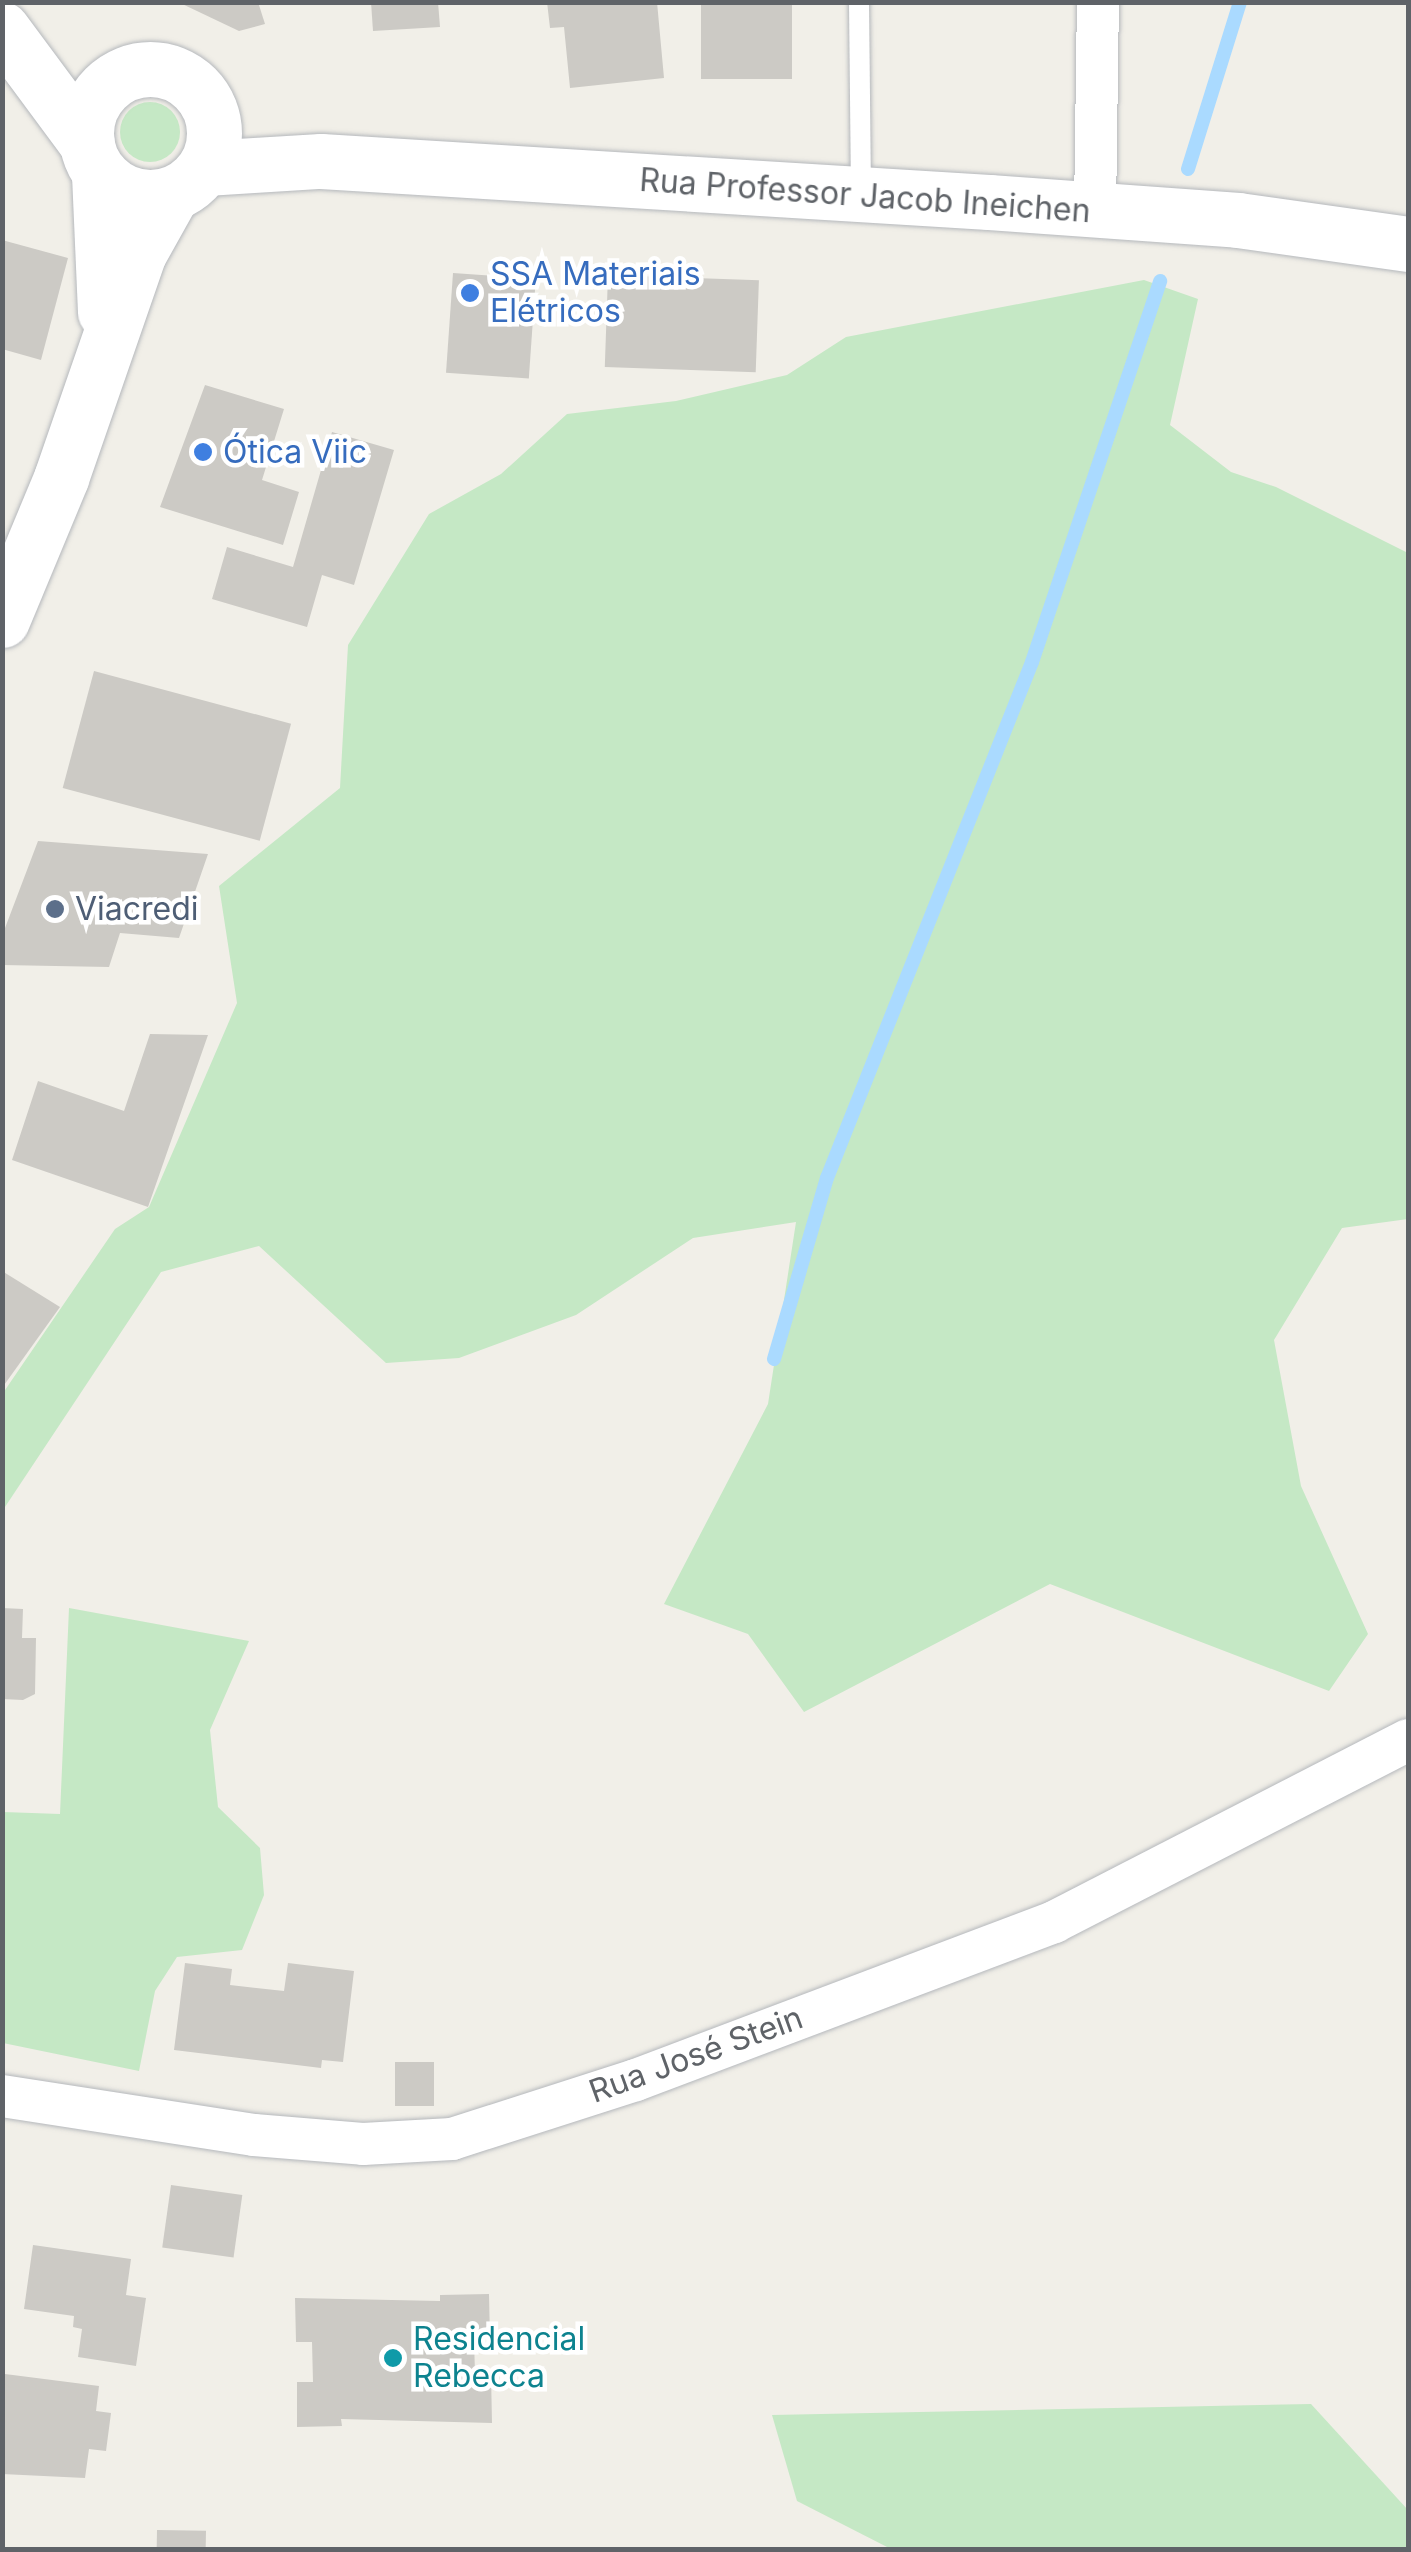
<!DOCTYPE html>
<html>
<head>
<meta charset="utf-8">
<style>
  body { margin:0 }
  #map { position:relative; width:1411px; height:2552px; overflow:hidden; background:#f1efe8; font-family:Inter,sans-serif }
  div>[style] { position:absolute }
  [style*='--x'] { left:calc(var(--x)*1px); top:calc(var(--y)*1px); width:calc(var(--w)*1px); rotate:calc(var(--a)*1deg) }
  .green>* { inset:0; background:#c5e8c5 }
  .round { border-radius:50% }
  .stream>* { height:14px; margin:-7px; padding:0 7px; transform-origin:7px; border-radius:7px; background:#aadaff }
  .building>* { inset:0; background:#cccac5; transform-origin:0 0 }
  .roads { filter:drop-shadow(0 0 2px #b5b8bc) drop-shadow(0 0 2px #b5b8bc) }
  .lane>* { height:20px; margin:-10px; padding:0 10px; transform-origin:10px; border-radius:10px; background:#fff }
  .street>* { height:42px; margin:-21px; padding:0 21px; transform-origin:21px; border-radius:21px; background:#fff }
  .secondary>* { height:55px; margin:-27.5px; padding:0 27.5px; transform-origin:27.5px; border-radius:27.5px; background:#fff }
  .secondary>.ring { margin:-27.5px; padding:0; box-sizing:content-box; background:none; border:55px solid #fff; border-radius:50% }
  .dots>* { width:28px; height:28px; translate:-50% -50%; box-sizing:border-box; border:5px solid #fff; border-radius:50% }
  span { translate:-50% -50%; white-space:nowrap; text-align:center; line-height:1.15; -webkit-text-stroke:9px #fff; paint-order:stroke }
  .street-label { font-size:32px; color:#5f6368 }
  .shop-label { font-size:32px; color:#366cbe }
  .left { translate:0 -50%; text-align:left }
  .service-label { font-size:32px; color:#4e5e75 }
  .culture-label { font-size:32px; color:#0d838f }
  .frame { position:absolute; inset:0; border:5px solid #5f6368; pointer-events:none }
</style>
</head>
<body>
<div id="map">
  <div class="green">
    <div class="round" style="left:120px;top:102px;width:60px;height:60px"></div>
    <div style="clip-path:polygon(1144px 280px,1198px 299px,1170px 425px,1231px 472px,1276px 487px,1408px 553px,1408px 1219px,1342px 1228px,1274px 1340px,1301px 1486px,1368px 1634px,1329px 1691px,1050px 1584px,804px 1712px,748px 1634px,664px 1604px,768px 1404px,796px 1222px,693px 1238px,576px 1315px,459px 1358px,386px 1363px,259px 1246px,161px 1272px,3px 1510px,3px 1393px,115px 1229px,149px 1207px,237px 1003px,219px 886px,340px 788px,348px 645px,429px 514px,501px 474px,567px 414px,676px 401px,787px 375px,846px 337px)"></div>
    <div style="clip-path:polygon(69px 1608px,249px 1641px,210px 1730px,218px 1807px,260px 1848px,264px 1895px,242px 1950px,177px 1957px,155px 1991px,139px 2071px,3px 2043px,3px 1812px,60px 1814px)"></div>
    <div style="clip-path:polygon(1311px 2404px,1408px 2510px,1408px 2549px,891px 2549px,797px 2501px,772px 2415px)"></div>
  </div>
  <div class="stream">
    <div style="--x:1188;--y:169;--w:175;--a:-72.7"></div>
    <div style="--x:774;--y:1359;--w:189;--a:-73.7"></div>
    <div style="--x:827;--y:1178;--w:555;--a:-68.33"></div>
    <div style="--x:1032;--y:662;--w:402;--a:-71.4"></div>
  </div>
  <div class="building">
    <div style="clip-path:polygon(178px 2px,258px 2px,265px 24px,239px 31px)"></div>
    <div style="clip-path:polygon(371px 2px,438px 2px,440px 27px,373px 31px)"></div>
    <div style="clip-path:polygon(547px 2px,657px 2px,664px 78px,570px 88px,564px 27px,550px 28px)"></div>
    <div style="left:701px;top:2px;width:91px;height:77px"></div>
    <div style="clip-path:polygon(2px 240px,68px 258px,41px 360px,2px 349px)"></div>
    <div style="left:453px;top:273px;width:83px;height:100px;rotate:4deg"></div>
    <div style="left:608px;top:275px;width:151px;height:92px;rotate:2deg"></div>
    <div style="clip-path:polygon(205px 385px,284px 409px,262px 480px,299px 492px,283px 545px,160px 507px)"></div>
    <div style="clip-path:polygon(332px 432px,394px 450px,354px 585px,322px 575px,307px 627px,212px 599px,227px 547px,293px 567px)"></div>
    <div style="left:94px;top:671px;width:204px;height:121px;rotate:15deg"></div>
    <div style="clip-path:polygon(38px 841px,208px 854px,179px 938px,120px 933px,109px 967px,2px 965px,2px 936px)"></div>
    <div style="clip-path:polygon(150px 1034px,208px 1035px,148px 1207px,12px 1160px,38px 1081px,124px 1111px)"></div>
    <div style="clip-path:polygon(2px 1271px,60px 1307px,2px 1388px)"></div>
    <div style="clip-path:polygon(2px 1608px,23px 1609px,22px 1638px,36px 1638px,35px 1694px,23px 1700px,2px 1699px)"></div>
    <div style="clip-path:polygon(185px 1963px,232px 1969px,230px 1985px,284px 1991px,288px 1963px,354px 1971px,343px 2062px,322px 2060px,321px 2068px,174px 2050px)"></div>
    <div style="left:395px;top:2062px;width:39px;height:44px"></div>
    <div style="left:171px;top:2185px;width:72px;height:63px;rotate:8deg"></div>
    <div style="clip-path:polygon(33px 2245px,131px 2259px,126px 2295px,146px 2298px,136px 2366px,78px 2357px,82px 2329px,73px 2327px,74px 2316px,24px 2309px)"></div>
    <div style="clip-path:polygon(489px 2294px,490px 2339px,474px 2339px,475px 2374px,491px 2374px,492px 2423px,341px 2419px,342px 2426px,297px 2427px,297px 2382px,313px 2382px,312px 2342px,296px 2342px,295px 2298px,440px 2301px,440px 2295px)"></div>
    <div style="clip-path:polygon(5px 2374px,99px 2386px,96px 2411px,111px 2413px,106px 2451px,89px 2449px,85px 2478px,2px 2474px)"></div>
    <div style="left:157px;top:2530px;width:49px;height:20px;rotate:1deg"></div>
  </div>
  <div class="roads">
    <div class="lane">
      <div style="--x:859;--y:2;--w:188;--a:89.4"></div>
    </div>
    <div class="street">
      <div style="--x:1095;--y:212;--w:210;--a:-89.2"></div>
      <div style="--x:2;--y:2096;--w:255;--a:8.8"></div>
      <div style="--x:254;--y:2135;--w:109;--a:4.7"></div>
      <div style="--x:363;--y:2144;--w:89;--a:-3.2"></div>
      <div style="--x:452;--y:2139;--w:193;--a:-17.8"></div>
      <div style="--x:636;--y:2080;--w:447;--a:-20.7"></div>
      <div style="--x:1054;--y:1922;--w:398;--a:-27.2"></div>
    </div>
    <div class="secondary">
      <div style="--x:2;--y:29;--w:143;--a:53.5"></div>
      <div class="ring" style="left:86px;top:69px;width:73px;height:73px"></div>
      <div style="--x:205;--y:168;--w:116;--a:-3.5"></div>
      <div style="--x:321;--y:161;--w:669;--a:3.51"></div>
      <div style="--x:989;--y:202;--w:250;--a:4.1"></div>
      <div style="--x:1238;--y:220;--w:172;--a:8"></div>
      <div style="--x:99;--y:174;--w:138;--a:87.5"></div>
      <div style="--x:2;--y:620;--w:154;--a:-67.4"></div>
      <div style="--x:61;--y:478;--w:238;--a:-70.9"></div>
      <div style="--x:139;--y:253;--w:68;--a:-60.8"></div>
    </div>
  </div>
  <div class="dots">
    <div style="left:470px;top:293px;background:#3f7fe0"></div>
    <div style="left:203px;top:452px;background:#3f7fe0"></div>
    <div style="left:55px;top:909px;background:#5c6f8a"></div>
    <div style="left:393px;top:2358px;background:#0f9aa8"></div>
  </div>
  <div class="street-label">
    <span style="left:865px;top:196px;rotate:4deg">Rua Professor Jacob Ineichen</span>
    <span style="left:696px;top:2055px;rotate:-20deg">Rua José Stein</span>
  </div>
  <div class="shop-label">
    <span class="left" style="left:490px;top:293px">SSA Materiais<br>Elétricos</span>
    <span class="left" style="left:223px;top:452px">Ótica Viic</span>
  </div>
  <div class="service-label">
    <span class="left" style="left:75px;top:909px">Viacredi</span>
  </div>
  <div class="culture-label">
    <span class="left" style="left:413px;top:2358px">Residencial<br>Rebecca</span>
  </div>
  <div class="frame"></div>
</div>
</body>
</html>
